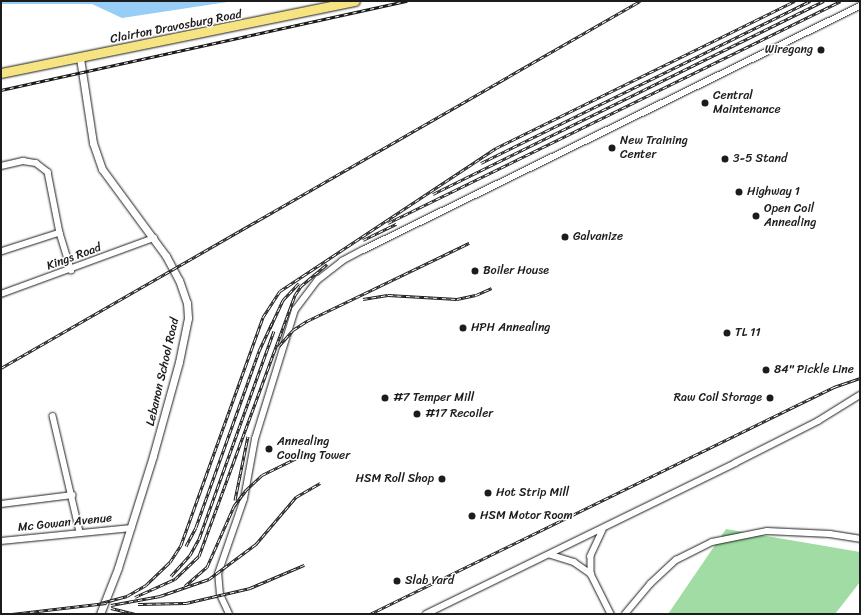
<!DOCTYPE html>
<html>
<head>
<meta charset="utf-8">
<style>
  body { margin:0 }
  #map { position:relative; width:861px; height:615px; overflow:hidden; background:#fff; font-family:Sriracha,sans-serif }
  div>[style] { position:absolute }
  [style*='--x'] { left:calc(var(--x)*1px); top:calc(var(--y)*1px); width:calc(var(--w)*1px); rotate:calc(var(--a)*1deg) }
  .green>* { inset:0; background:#a0dca3 }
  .water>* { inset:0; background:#96cef5 }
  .roads { filter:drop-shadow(0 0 1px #1c1c1c) drop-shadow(0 0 1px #1c1c1c) }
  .minor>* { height:5.5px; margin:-2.75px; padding:0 2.75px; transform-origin:2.75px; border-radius:2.75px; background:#fff }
  .tertiary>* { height:7px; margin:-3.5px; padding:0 3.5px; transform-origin:3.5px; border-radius:3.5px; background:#fff }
  .primary>* { height:9px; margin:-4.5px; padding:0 4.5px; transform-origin:4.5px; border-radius:4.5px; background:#f6e381 }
  .rail>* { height:3px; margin-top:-1.5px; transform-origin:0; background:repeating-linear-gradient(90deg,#fff 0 4.5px,#1c1c1c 0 9px); box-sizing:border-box; border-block:1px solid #1c1c1c }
  .dots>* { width:11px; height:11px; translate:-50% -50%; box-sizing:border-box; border:2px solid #fff; border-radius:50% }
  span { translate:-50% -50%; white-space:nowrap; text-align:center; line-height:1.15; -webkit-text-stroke:3px #fff; paint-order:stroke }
  .street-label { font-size:12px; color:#1c1c1c }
  .poi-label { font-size:12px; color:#1c1c1c }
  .right { translate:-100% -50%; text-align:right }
  .left { translate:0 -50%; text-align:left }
  .frame { position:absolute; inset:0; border:2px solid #1c1c1c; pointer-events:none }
</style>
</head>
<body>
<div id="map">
  <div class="green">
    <div style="clip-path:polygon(726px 529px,860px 552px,860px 582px,835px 614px,668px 614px)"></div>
  </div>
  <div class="water">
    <div style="clip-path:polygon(1px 1px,234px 1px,122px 18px,92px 4px,1px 4px)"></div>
  </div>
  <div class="roads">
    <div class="minor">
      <div style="--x:1;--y:166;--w:23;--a:-13"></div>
      <div style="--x:23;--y:161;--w:13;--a:9"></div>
      <div style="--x:36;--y:163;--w:15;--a:37"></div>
      <div style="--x:48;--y:172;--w:62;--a:78.9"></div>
      <div style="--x:60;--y:233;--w:62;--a:162.1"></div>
      <div style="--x:60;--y:233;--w:39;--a:73"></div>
      <div style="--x:1;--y:294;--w:163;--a:-20.1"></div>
      <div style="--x:53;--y:416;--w:119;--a:76.9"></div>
      <div style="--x:1;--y:504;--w:72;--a:-7.2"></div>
      <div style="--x:603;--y:530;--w:29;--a:115"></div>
      <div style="--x:591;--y:556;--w:18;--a:90"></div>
      <div style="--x:591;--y:574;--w:45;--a:63.4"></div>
      <div style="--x:1;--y:541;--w:131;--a:-5.7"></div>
      <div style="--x:551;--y:555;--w:24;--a:17"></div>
      <div style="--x:574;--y:562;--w:21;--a:35"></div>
      <div style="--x:229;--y:614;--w:21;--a:-115"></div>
      <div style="--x:220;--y:595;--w:21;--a:-95"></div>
      <div style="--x:218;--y:574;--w:79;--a:-70.9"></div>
      <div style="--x:244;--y:499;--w:61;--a:-79.6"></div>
      <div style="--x:255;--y:439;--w:135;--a:-72.8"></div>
      <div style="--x:295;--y:310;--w:38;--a:-53"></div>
      <div style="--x:318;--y:280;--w:31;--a:-38"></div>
      <div style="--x:342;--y:261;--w:24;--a:-28"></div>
      <div style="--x:363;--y:250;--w:554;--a:-26.15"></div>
      <div style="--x:426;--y:614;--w:344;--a:-26"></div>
      <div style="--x:735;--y:463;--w:93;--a:-26.8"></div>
      <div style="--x:818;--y:421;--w:49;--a:-31.8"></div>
      <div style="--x:625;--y:614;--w:39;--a:-50"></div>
      <div style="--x:650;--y:584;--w:35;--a:-43"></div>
      <div style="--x:676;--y:560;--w:40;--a:-26.6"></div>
      <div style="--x:712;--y:542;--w:56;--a:-11.3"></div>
      <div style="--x:767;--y:531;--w:63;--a:2.7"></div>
      <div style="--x:830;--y:534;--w:30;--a:9"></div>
    </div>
    <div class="tertiary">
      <div style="--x:80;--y:58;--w:86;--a:81.3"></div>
      <div style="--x:93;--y:143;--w:28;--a:71"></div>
      <div style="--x:102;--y:169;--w:108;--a:53.7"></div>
      <div style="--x:166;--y:256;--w:27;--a:62"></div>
      <div style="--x:179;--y:280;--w:24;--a:71"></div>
      <div style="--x:187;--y:303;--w:15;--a:86"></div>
      <div style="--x:188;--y:318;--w:45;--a:101.6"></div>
      <div style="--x:179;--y:362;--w:98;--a:105.5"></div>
      <div style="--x:153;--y:456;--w:117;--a:107.4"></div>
      <div style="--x:118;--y:568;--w:49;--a:111.4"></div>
    </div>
    <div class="primary">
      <div style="--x:1;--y:73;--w:361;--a:-11.5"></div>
    </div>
  </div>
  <div class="rail">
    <div style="--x:1;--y:90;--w:416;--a:-12.4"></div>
    <div style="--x:481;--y:163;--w:367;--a:-26.2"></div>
    <div style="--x:433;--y:194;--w:436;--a:-26.3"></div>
    <div style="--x:388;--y:223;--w:504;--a:-26.11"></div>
    <div style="--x:363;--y:240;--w:37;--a:-26"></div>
    <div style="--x:363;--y:299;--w:25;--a:-9"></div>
    <div style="--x:388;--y:295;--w:69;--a:3.3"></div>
    <div style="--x:457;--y:299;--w:19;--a:-12"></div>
    <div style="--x:476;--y:295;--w:17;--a:-24"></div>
    <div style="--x:270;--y:328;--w:31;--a:-65"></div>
    <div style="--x:283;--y:300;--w:23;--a:-47"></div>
    <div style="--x:279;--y:346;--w:21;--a:-49"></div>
    <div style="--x:293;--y:330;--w:17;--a:-33"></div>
    <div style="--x:307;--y:321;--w:180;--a:-25.7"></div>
    <div style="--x:1;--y:368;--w:737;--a:-29.87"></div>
    <div style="--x:235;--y:500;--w:65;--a:-78.5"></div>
    <div style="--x:186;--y:546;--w:21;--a:-62"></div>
    <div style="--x:196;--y:527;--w:187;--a:-70.3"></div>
    <div style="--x:259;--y:351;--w:31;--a:-65"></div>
    <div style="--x:171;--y:576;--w:28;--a:-48"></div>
    <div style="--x:190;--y:555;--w:18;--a:-61"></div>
    <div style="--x:199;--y:539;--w:221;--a:-70.2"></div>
    <div style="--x:185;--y:586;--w:29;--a:-41"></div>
    <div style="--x:207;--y:567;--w:67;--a:-66.1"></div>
    <div style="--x:234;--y:506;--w:20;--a:-53"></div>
    <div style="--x:246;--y:490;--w:22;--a:-43"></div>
    <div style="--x:262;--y:475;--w:48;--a:-26"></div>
    <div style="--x:135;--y:597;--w:44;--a:-24.2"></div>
    <div style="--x:175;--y:579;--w:33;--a:-44"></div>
    <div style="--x:199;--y:556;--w:278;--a:-69.8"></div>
    <div style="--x:295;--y:295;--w:11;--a:-56"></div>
    <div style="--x:301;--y:286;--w:34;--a:-40"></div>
    <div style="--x:101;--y:603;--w:27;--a:-15"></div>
    <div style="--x:127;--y:596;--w:22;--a:-30"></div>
    <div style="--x:146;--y:585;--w:33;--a:-44"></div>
    <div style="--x:170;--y:562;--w:20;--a:-57"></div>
    <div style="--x:181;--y:545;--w:242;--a:-70.2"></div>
    <div style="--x:263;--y:317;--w:31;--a:-57"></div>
    <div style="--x:280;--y:291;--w:259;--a:-33.5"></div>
    <div style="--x:496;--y:148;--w:333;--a:-26.2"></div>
    <div style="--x:138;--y:604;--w:48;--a:-1.2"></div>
    <div style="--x:186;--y:603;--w:66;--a:-13.2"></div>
    <div style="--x:250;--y:588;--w:59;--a:-23.1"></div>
    <div style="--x:111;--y:605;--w:50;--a:-10.4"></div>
    <div style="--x:160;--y:596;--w:52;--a:-19.1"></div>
    <div style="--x:209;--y:579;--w:59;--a:-36.7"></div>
    <div style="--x:256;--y:544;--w:62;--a:-49.6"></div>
    <div style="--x:296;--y:497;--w:28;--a:-30"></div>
    <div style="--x:111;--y:608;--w:25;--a:14"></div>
    <div style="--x:12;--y:614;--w:95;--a:-6.7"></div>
    <div style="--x:370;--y:614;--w:517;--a:-26.07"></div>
    <div style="--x:834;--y:387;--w:28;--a:-19"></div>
  </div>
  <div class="dots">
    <div style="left:821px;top:50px;background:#1c1c1c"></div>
    <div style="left:705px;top:103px;background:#1c1c1c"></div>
    <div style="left:612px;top:148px;background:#1c1c1c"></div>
    <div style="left:725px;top:159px;background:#1c1c1c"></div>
    <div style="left:739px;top:192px;background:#1c1c1c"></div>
    <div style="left:756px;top:216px;background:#1c1c1c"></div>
    <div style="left:565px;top:237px;background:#1c1c1c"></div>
    <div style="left:475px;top:271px;background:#1c1c1c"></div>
    <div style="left:463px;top:328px;background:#1c1c1c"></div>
    <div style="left:727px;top:333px;background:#1c1c1c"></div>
    <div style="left:766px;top:370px;background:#1c1c1c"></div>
    <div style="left:385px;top:398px;background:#1c1c1c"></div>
    <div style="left:770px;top:398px;background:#1c1c1c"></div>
    <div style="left:417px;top:414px;background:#1c1c1c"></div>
    <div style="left:269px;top:449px;background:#1c1c1c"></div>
    <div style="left:442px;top:479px;background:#1c1c1c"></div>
    <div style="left:488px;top:493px;background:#1c1c1c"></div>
    <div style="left:472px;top:516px;background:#1c1c1c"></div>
    <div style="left:397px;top:581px;background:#1c1c1c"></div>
  </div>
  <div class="street-label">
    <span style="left:176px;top:27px;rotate:-11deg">Clairton Dravosburg Road</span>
    <span style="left:74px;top:257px;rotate:-20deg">Kings Road</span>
    <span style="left:163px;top:372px;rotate:-77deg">Lebanon School Road</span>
    <span style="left:65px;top:523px;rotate:-6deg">Mc Gowan Avenue</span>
  </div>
  <div class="poi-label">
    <span class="right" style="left:813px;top:50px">Wiregang</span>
    <span class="left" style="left:713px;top:103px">Central<br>Maintenance</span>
    <span class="left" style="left:620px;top:148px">New Training<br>Center</span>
    <span class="left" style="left:733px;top:159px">3-5 Stand</span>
    <span class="left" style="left:747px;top:192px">Highway 1</span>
    <span class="left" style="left:764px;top:216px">Open Coil<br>Annealing</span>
    <span class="left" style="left:573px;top:237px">Galvanize</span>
    <span class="left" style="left:483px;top:271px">Boiler House</span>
    <span class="left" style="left:471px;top:328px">HPH Annealing</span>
    <span class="left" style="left:735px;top:333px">TL 11</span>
    <span class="left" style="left:774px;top:370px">84" Pickle Line</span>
    <span class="left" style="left:393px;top:398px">#7 Temper Mill</span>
    <span class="right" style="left:762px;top:398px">Raw Coil Storage</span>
    <span class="left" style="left:425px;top:414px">#17 Recoiler</span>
    <span class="left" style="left:277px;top:449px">Annealing<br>Cooling Tower</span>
    <span class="right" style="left:434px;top:479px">HSM Roll Shop</span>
    <span class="left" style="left:496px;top:493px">Hot Strip Mill</span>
    <span class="left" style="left:480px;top:516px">HSM Motor Room</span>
    <span class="left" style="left:405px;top:581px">Slab Yard</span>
  </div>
  <div class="frame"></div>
</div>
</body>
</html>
